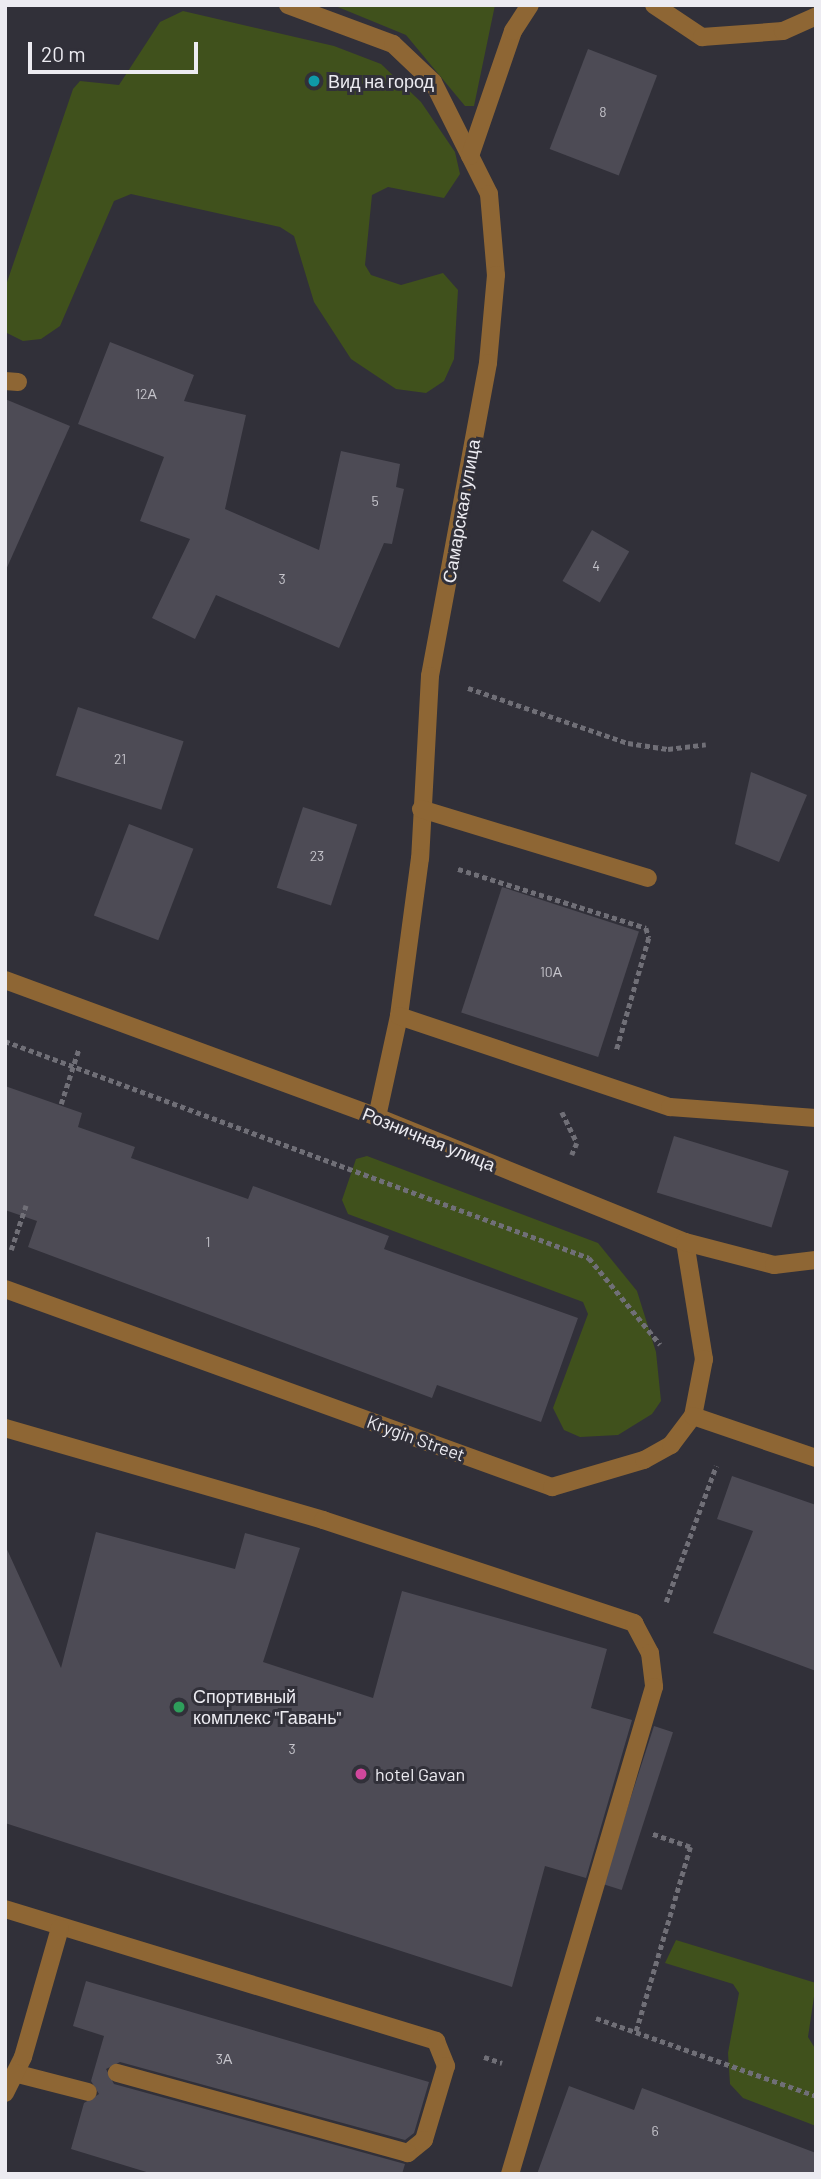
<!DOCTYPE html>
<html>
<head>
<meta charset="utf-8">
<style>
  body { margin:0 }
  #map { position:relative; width:821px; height:2179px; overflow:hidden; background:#313039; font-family:Barlow,sans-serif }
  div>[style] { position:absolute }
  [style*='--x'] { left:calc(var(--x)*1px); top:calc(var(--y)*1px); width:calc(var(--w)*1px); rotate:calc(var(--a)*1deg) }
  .green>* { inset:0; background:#40511c }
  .building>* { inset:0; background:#4d4b55; transform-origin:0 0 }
  .path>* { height:4.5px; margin-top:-2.25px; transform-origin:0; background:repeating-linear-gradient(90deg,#706f77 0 5px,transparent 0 8.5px) }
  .service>* { height:18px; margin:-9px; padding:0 9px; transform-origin:9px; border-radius:9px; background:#8e6634 }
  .dots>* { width:19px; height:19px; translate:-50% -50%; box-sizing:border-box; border:4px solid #313039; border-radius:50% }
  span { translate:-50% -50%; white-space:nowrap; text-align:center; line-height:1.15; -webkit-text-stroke:6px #313039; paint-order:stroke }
  .number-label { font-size:14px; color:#c4c3ca }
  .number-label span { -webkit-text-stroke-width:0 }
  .poi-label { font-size:18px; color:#ecebf1 }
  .left { translate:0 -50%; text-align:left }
  .street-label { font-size:18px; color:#ecebf1 }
  .frame { position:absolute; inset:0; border:7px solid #ecebf1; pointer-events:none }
  .scale { position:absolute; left:28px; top:42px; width:170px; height:32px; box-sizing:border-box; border:4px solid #ecebf1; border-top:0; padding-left:9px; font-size:21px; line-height:24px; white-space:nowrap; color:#ecebf1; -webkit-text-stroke:5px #313039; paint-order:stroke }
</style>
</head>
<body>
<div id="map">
  <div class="green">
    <div style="clip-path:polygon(333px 5px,495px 5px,474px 106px,465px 106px,406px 35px)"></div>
    <div style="clip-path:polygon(183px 11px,334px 46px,381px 64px,421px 102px,455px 152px,460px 174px,444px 198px,388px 187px,372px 195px,365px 265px,371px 275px,401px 285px,443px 273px,458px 290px,454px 359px,444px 381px,426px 393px,396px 389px,351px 359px,314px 302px,294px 236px,280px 227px,131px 194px,114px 201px,60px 326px,41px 339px,23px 341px,5px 332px,5px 288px,73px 89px,80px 81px,119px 85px,160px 22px)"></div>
    <div style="clip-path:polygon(367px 1156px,598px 1243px,637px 1291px,656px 1352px,661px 1401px,652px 1414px,618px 1435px,580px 1437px,564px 1430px,553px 1408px,588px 1314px,583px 1302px,348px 1214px,342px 1200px,356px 1159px)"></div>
    <div style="clip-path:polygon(676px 1940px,816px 1983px,808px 2037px,816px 2050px,816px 2126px,743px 2098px,730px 2084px,728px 2053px,739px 1993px,733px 1984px,665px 1963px)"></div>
  </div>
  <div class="building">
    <div style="left:588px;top:49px;width:74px;height:107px;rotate:21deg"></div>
    <div style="clip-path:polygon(110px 342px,194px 375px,184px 401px,246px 415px,225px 509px,319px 550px,341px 451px,400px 464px,396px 487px,404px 489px,392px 544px,384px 543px,339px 648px,216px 595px,195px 639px,152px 618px,190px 539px,140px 521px,164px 457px,78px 424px)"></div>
    <div style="clip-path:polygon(5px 399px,70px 426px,5px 572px)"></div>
    <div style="left:592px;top:530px;width:43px;height:59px;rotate:30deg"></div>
    <div style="left:78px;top:707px;width:111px;height:72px;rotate:18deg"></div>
    <div style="clip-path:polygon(751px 772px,807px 795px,779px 862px,735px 844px)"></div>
    <div style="left:303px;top:807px;width:57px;height:85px;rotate:18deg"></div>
    <div style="left:129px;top:824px;width:69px;height:98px;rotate:21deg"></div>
    <div style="left:502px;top:887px;width:144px;height:132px;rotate:18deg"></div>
    <div style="clip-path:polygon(5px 1086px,82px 1113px,78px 1127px,135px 1147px,131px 1158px,248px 1199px,253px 1186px,389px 1236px,384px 1249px,578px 1318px,541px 1422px,437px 1385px,432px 1398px,28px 1247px,37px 1221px,5px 1210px)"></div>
    <div style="left:674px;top:1136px;width:120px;height:59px;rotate:17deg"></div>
    <div style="clip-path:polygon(732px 1476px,816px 1505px,816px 1671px,713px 1633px,753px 1531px,717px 1519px)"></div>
    <div style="clip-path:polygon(96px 1532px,235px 1569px,245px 1533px,300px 1548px,263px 1662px,373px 1698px,402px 1591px,607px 1649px,591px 1708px,632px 1720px,586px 1878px,545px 1866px,512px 1987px,5px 1823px,5px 1545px,61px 1668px)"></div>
    <div style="left:654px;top:1726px;width:20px;height:166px;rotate:18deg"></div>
    <div style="clip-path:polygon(86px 1981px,429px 2082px,414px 2133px,405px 2140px,120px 2062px,106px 2069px,114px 2084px,405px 2164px,402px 2174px,153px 2174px,71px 2149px,84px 2103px,99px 2094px,91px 2081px,104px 2036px,73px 2026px)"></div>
    <div style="clip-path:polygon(569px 2086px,634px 2110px,642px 2088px,816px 2153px,816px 2174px,537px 2174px)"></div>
  </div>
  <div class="path">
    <div style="--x:468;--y:688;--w:169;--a:19"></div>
    <div style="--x:628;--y:743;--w:40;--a:8.5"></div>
    <div style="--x:668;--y:749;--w:38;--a:-7"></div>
    <div style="--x:458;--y:869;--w:197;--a:17.4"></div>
    <div style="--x:646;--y:928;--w:10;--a:73"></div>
    <div style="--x:649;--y:938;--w:116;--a:106.1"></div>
    <div style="--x:5;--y:1041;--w:623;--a:20.38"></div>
    <div style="--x:589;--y:1258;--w:112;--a:50.5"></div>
    <div style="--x:61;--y:1104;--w:59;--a:-72.2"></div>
    <div style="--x:562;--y:1112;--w:34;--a:64"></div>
    <div style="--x:577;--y:1143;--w:13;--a:113"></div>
    <div style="--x:11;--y:1250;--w:47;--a:-71.6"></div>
    <div style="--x:666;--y:1602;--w:145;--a:-69.8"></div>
    <div style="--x:596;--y:2018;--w:233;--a:19.5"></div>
    <div style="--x:636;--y:2031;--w:192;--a:-73.6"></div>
    <div style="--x:690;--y:1847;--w:40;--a:-161.1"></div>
    <div style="--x:484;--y:2057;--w:19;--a:18"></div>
  </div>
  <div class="service">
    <div style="--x:288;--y:5;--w:112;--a:20.4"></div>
    <div style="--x:393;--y:44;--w:55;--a:43.5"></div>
    <div style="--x:433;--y:82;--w:125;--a:63.4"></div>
    <div style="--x:489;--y:194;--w:81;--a:85.1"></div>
    <div style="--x:496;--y:275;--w:88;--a:95.2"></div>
    <div style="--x:488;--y:363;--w:318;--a:100.5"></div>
    <div style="--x:430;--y:676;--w:182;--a:93.1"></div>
    <div style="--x:420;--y:858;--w:159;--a:97.6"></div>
    <div style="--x:399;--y:1016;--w:103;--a:102.3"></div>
    <div style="--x:654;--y:5;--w:58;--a:33.7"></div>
    <div style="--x:702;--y:37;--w:81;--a:-4.2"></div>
    <div style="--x:783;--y:31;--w:36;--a:-24"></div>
    <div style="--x:470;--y:156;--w:132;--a:-71"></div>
    <div style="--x:513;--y:31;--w:31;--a:-57"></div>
    <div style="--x:5;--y:381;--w:13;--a:4"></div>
    <div style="--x:421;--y:809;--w:237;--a:16.9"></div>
    <div style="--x:5;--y:980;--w:396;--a:20.2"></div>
    <div style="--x:377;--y:1117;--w:332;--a:22.1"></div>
    <div style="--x:685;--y:1242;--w:119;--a:80.8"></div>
    <div style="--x:704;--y:1359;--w:58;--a:100.9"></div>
    <div style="--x:399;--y:1016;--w:286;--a:18.6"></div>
    <div style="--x:670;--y:1107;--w:146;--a:4.3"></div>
    <div style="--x:685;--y:1242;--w:92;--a:14.5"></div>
    <div style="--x:774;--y:1265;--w:42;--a:-6.8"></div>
    <div style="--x:5;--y:1289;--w:582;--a:19.9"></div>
    <div style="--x:552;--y:1487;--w:96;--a:-16.4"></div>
    <div style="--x:644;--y:1460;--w:31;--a:-29"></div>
    <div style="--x:671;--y:1445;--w:36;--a:-53"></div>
    <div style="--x:693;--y:1416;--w:130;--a:18.9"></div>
    <div style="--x:5;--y:1428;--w:331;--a:16.1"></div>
    <div style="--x:323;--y:1520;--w:328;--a:18.3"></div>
    <div style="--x:634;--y:1623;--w:34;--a:62"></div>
    <div style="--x:650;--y:1653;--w:34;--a:83"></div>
    <div style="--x:654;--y:1687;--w:508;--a:106.47"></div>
    <div style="--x:5;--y:1909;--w:451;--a:17"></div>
    <div style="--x:436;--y:2041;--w:27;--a:68"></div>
    <div style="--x:446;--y:2066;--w:77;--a:106.6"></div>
    <div style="--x:424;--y:2140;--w:21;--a:141"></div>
    <div style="--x:408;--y:2153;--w:302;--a:-164.6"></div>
    <div style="--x:18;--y:2074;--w:72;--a:14.4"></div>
    <div style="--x:5;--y:2093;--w:40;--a:-63.4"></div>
    <div style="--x:23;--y:2057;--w:134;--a:-74"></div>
  </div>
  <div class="dots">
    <div style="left:314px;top:81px;background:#0f9aa8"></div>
    <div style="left:179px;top:1707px;background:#2e9e5b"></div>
    <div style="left:361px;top:1774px;background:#d1479c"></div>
  </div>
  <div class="number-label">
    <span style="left:603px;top:112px">8</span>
    <span style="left:146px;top:394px">12А</span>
    <span style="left:375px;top:501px">5</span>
    <span style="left:596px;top:566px">4</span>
    <span style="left:282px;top:579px">3</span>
    <span style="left:120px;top:759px">21</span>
    <span style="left:317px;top:856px">23</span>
    <span style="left:551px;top:972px">10А</span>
    <span style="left:208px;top:1242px">1</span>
    <span style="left:292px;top:1749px">3</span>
    <span style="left:224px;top:2059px">3А</span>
    <span style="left:655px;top:2131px">6</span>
  </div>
  <div class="poi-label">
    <span class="left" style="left:328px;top:81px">Вид на город</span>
    <span class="left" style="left:193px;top:1707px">Спортивный<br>комплекс "Гавань"</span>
    <span class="left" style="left:375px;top:1774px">hotel Gavan</span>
  </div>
  <div class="street-label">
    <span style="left:461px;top:511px;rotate:-80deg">Самарская улица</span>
    <span style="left:429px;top:1139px;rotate:22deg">Розничная улица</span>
    <span style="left:416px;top:1438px;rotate:20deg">Krygin Street</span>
  </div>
  <div class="frame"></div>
  <div class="scale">20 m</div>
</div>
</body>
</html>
